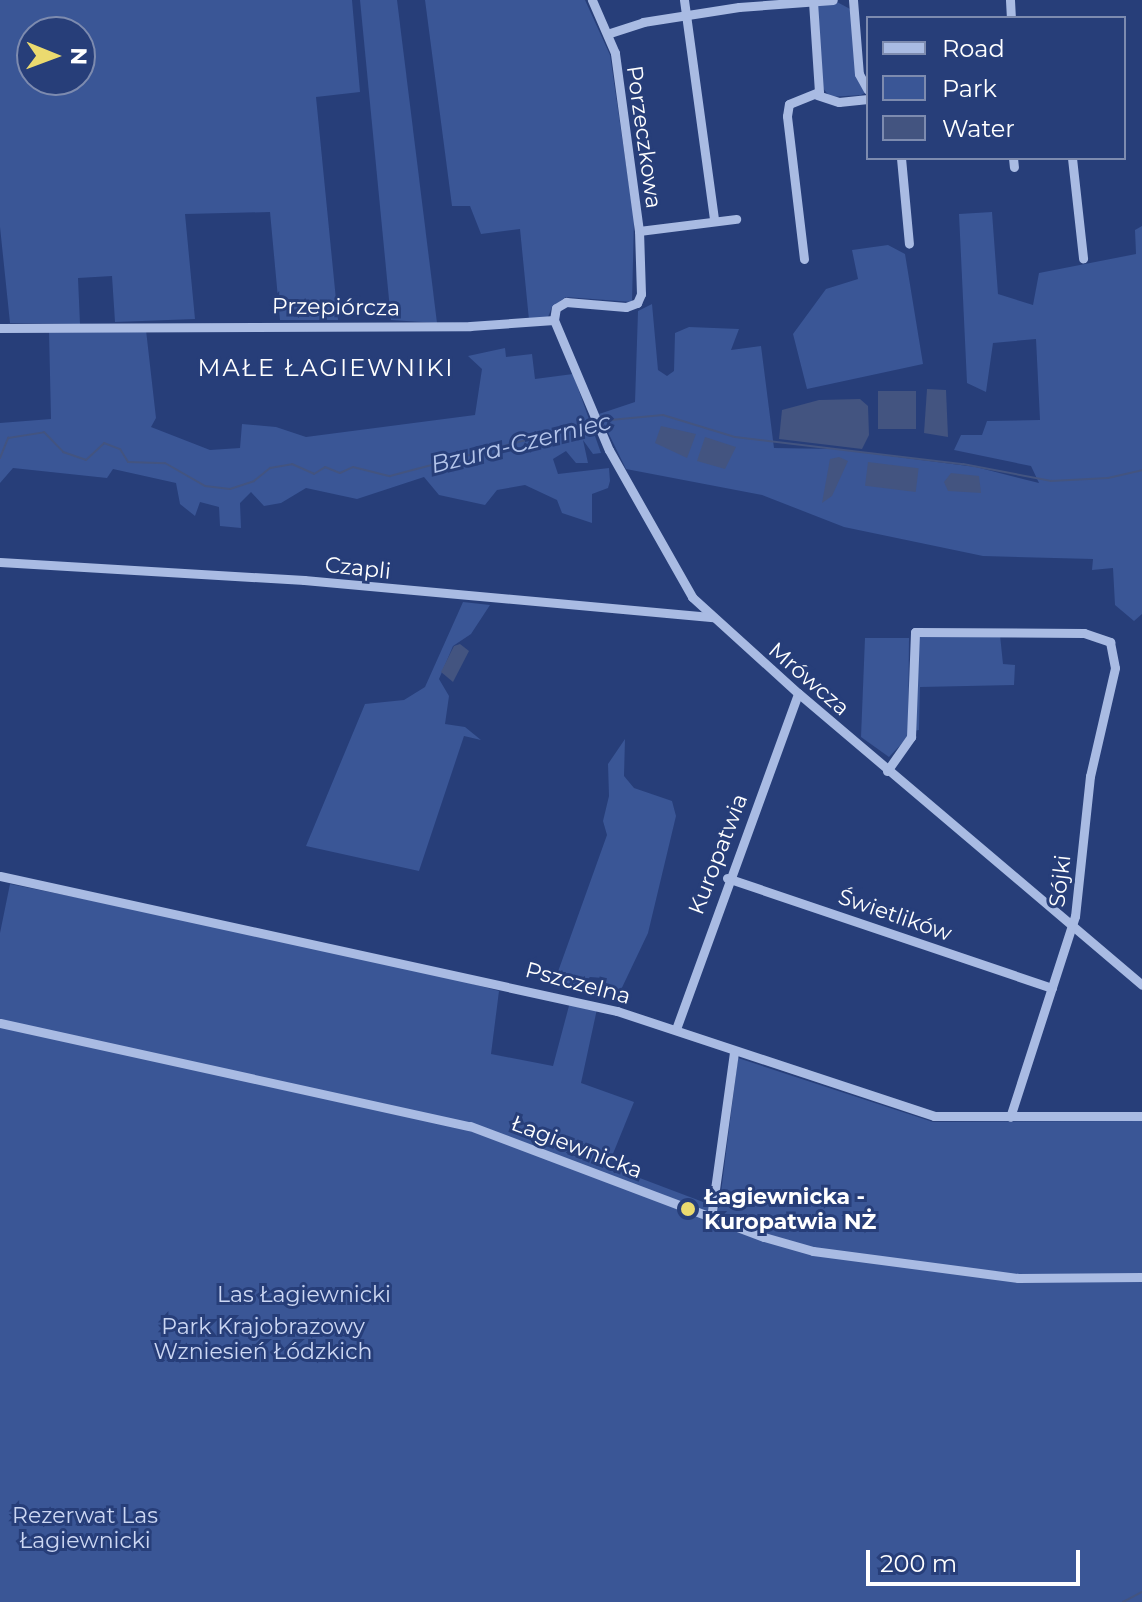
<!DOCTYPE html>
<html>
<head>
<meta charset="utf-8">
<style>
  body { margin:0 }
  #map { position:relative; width:1142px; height:1602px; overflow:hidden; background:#273e79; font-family:Montserrat,sans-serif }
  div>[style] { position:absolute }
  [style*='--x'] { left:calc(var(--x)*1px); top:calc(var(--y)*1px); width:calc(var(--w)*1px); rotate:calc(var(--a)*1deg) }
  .green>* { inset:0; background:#3a5696 }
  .water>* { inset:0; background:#435480; transform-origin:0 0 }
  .stream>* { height:2px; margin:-1px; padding:0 1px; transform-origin:1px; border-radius:1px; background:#435480 }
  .minor>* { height:9px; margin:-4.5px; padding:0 4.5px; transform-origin:4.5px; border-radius:4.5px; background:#a9bbe3 }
  .dots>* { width:22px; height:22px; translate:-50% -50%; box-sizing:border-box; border:4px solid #273e79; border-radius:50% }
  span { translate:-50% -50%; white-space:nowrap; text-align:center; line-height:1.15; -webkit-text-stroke:6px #273e79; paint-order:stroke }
  .street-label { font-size:22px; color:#fff }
  .poi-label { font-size:22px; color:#fff; font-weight:700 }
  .left { translate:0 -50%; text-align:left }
  .park-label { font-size:22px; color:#ccd7f3 }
  .neighbourhood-label { font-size:24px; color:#fff; letter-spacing:2px }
  .water-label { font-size:24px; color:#b4c5eb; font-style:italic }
  .legend { position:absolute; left:866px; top:16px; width:260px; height:144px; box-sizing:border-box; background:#273e79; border:2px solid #7d8baf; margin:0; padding:10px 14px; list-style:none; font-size:24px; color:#fff }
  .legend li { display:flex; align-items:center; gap:16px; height:40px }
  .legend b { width:40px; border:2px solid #7d8baf }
  .north { position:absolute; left:16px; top:16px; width:80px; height:80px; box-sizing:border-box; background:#273e79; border:2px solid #7d8baf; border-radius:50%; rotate:91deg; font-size:22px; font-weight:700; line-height:32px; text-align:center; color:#fff }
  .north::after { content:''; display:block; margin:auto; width:28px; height:36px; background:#ebda6f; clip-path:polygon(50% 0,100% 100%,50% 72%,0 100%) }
  .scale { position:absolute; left:866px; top:1550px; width:214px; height:36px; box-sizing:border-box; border:4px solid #fff; border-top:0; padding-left:10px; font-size:24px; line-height:28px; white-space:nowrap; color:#fff; -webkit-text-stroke:6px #273e79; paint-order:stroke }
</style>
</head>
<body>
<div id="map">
  <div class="green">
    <div style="clip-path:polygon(evenodd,0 0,352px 0,360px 92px,316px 97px,338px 320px,280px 320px,270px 212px,185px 214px,195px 319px,115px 322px,112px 276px,78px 278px,80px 324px,10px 323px,0 227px,0 0,32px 32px,80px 32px,80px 80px,32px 80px,32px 32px)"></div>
    <div style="clip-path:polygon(360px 0,397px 0,437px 323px,391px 320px)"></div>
    <div style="clip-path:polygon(425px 0,585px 0,610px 55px,634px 219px,632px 302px,566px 297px,552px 307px,548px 317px,529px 320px,520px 229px,481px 234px,470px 206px,452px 206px)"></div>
    <div style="clip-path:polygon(837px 2px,852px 10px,858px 80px,867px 92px,861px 95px,830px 97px,822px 87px,817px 6px)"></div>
    <div style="clip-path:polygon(992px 212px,998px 294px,1033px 305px,1039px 273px,1136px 254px,1135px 230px,1142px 226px,1142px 614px,1134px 621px,1115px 605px,1113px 568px,1092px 570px,1093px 559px,983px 556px,844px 527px,762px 495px,626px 469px,599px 414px,635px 402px,638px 311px,652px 304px,658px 370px,667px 376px,674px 371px,675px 333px,689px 327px,739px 329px,731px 350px,761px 346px,774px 448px,835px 449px,976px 467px,1039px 483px,1031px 466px,954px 450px,961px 435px,982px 435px,987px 421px,1040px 420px,1036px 339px,993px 343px,986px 392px,967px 383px,959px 214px)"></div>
    <div style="clip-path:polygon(888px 245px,905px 254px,923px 364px,807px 389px,793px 334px,826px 289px,858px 279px,852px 250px)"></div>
    <div style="clip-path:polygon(146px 330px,156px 418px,151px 427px,210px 450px,240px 448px,242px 424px,276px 427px,306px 437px,475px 415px,482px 369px,468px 356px,505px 348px,506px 357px,532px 354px,535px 379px,573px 374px,601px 453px,593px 454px,583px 440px,588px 463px,576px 463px,566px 451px,553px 459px,558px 474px,609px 468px,610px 481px,608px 488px,592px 494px,592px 523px,562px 513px,557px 500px,525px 485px,497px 490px,485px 505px,439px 495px,424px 477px,357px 499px,306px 488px,281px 503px,264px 506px,251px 492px,240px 503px,241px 528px,220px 526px,219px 507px,200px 502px,195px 516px,180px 504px,176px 483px,113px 469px,107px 478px,13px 468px,0 483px,0 423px,51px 419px,49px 331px)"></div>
    <div style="clip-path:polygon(463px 602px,490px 605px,471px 634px,453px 646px,439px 679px,449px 696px,445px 724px,465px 727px,481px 740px,464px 736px,419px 871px,306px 846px,365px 704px,404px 700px,425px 687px)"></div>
    <div style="clip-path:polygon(919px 634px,1000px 635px,1003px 664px,1015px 665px,1014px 685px,920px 687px,919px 730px,913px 731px)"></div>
    <div style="clip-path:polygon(865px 638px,909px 638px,908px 737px,889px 757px,861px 737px)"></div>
    <div style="clip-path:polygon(625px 739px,624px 776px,634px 788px,672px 801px,676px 816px,648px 933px,618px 996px,603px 992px,603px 978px,590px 977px,577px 988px,555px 980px,607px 835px,603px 821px,609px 796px,608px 764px)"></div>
    <div style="clip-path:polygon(10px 884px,375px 958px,499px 991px,491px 1054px,553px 1066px,570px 1002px,597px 1009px,581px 1083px,634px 1102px,608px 1166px,719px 1208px,738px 1058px,933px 1122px,1142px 1121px,1142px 1602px,0 1602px,0 933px)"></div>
  </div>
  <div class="water">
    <div style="clip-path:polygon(927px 389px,946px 390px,948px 437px,924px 433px)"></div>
    <div style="left:916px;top:391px;width:38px;height:38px;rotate:90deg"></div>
    <div style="clip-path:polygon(860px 399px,868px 406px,869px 435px,862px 449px,779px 439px,782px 410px,819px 400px)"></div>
    <div style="clip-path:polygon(661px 426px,696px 434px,687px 458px,655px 443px)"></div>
    <div style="clip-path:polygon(705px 437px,736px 447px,725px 469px,697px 461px)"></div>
    <div style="clip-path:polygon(839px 457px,848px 461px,832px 496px,822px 503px,830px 459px)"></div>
    <div style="left:868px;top:462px;width:51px;height:24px;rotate:7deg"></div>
    <div style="clip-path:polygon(951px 473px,979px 476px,981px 493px,948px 491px,944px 482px)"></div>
    <div style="clip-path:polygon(460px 644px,469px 651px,453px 682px,441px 672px,454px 646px)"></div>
  </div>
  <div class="stream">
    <div style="--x:600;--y:421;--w:63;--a:-5.4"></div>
    <div style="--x:663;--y:415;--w:75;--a:17"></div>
    <div style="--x:735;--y:437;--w:230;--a:6.8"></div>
    <div style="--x:963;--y:464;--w:90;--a:10.9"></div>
    <div style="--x:1051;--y:481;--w:57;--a:-3"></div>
    <div style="--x:1108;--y:478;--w:35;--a:-13"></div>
    <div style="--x:0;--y:458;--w:22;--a:-68"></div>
    <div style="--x:8;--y:438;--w:36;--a:-9"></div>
    <div style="--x:44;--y:432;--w:28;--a:46"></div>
    <div style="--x:63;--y:452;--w:24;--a:19"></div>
    <div style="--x:86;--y:460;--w:25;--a:-43"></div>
    <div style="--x:104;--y:443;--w:17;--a:21"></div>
    <div style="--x:120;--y:449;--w:15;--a:58"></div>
    <div style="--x:128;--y:462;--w:37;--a:2"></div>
    <div style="--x:165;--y:463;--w:46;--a:29.9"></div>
    <div style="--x:205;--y:486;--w:25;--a:7"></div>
    <div style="--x:230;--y:489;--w:25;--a:-18"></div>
    <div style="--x:254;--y:481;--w:21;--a:-39"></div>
    <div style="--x:270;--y:468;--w:22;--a:-10"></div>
    <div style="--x:292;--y:464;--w:24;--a:24"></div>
    <div style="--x:314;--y:474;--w:13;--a:-32"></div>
    <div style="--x:325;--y:467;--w:16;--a:22"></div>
    <div style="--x:340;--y:473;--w:14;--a:-25"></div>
    <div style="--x:353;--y:467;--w:38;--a:14"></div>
    <div style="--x:390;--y:476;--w:211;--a:-14.8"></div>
    <div style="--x:1123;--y:1602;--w:21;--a:-28"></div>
  </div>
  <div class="minor">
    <div style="--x:684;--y:0;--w:222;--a:82.2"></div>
    <div style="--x:853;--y:0;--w:74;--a:85.4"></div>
    <div style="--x:859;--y:74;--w:18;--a:61"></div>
    <div style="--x:1010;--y:0;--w:18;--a:87"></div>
    <div style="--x:610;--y:33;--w:35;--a:-18"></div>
    <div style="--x:643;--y:22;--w:97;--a:-8.9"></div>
    <div style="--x:739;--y:7;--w:94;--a:-4.3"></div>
    <div style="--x:817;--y:95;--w:23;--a:18"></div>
    <div style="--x:839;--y:102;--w:29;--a:-6"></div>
    <div style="--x:901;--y:158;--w:86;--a:84.7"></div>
    <div style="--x:1013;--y:158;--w:9;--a:84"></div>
    <div style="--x:1072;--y:158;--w:101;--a:83.7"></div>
    <div style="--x:639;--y:231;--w:98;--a:-7.1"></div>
    <div style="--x:804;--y:259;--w:144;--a:-96.8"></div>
    <div style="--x:787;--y:116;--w:12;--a:-81"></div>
    <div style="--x:789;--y:104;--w:32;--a:-22"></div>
    <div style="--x:819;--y:92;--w:90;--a:-93.8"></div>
    <div style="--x:554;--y:320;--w:141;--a:67.1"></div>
    <div style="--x:609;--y:450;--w:169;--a:60.5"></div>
    <div style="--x:692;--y:597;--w:143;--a:42.2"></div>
    <div style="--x:798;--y:693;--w:451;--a:40.3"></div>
    <div style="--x:554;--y:320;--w:12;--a:-81"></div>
    <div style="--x:556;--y:308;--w:12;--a:-31"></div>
    <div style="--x:566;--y:302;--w:60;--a:4.8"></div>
    <div style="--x:626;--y:307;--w:12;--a:-20"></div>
    <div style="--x:637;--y:303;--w:10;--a:-66"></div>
    <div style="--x:641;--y:294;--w:63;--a:-91.8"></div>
    <div style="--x:639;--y:231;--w:180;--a:-97.7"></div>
    <div style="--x:615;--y:53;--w:58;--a:-113.5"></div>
    <div style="--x:0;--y:328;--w:470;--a:-0.2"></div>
    <div style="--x:470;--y:326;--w:84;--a:-4.1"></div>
    <div style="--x:0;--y:562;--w:305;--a:3.4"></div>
    <div style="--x:304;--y:580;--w:411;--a:5.2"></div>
    <div style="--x:887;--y:771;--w:42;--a:-54.8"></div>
    <div style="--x:911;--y:737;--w:105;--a:-87.8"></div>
    <div style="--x:915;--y:632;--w:169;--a:0.3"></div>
    <div style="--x:1084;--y:633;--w:28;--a:19"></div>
    <div style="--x:1110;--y:642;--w:26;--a:79"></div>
    <div style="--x:1115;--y:668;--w:111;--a:103"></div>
    <div style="--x:1090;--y:776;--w:141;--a:96.1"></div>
    <div style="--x:1075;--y:916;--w:211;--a:107.9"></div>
    <div style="--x:0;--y:876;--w:632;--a:12.34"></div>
    <div style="--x:617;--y:1011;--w:334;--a:18.3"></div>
    <div style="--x:934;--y:1116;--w:208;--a:0"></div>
    <div style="--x:727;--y:878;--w:343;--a:18.7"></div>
    <div style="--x:0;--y:1023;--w:481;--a:12.4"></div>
    <div style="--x:470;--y:1126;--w:314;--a:20.7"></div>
    <div style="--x:764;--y:1237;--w:51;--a:15.9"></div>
    <div style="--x:813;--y:1251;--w:207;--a:7.5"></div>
    <div style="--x:1018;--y:1278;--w:124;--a:-0.5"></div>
    <div style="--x:676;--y:1029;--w:357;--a:-70"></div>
    <div style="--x:711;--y:1218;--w:168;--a:-82.1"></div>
  </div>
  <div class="dots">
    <div style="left:688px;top:1209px;background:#ebda6f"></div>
  </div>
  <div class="street-label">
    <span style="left:644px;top:137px;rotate:82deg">Porzeczkowa</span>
    <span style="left:336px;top:307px;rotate:1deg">Przepiórcza</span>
    <span style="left:358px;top:568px;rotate:6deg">Czapli</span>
    <span style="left:809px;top:679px;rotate:41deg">Mrówcza</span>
    <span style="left:718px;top:854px;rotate:-69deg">Kuropatwia</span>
    <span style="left:1060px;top:881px;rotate:-83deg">Sójki</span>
    <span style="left:895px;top:915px;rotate:19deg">Świetlików</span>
    <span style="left:578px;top:983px;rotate:15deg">Pszczelna</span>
    <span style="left:577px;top:1147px;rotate:21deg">Łagiewnicka</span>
  </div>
  <div class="poi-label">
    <span class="left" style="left:704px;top:1209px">Łagiewnicka -<br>Kuropatwia NŻ</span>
  </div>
  <div class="park-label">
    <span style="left:304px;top:1295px">Las Łagiewnicki</span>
    <span style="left:263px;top:1339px">Park Krajobrazowy<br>Wzniesień Łódzkich</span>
    <span style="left:85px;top:1528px">Rezerwat Las<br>Łagiewnicki</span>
  </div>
  <div class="neighbourhood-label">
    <span style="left:326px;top:368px">MAŁE ŁAGIEWNIKI</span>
  </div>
  <div class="water-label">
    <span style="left:521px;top:443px;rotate:-14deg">Bzura-Czerniec</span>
  </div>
  <ul class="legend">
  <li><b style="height:10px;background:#a9bbe3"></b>Road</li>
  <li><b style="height:22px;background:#3a5696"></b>Park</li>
  <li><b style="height:22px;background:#435480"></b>Water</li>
  </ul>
  <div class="north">N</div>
  <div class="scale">200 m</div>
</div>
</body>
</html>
